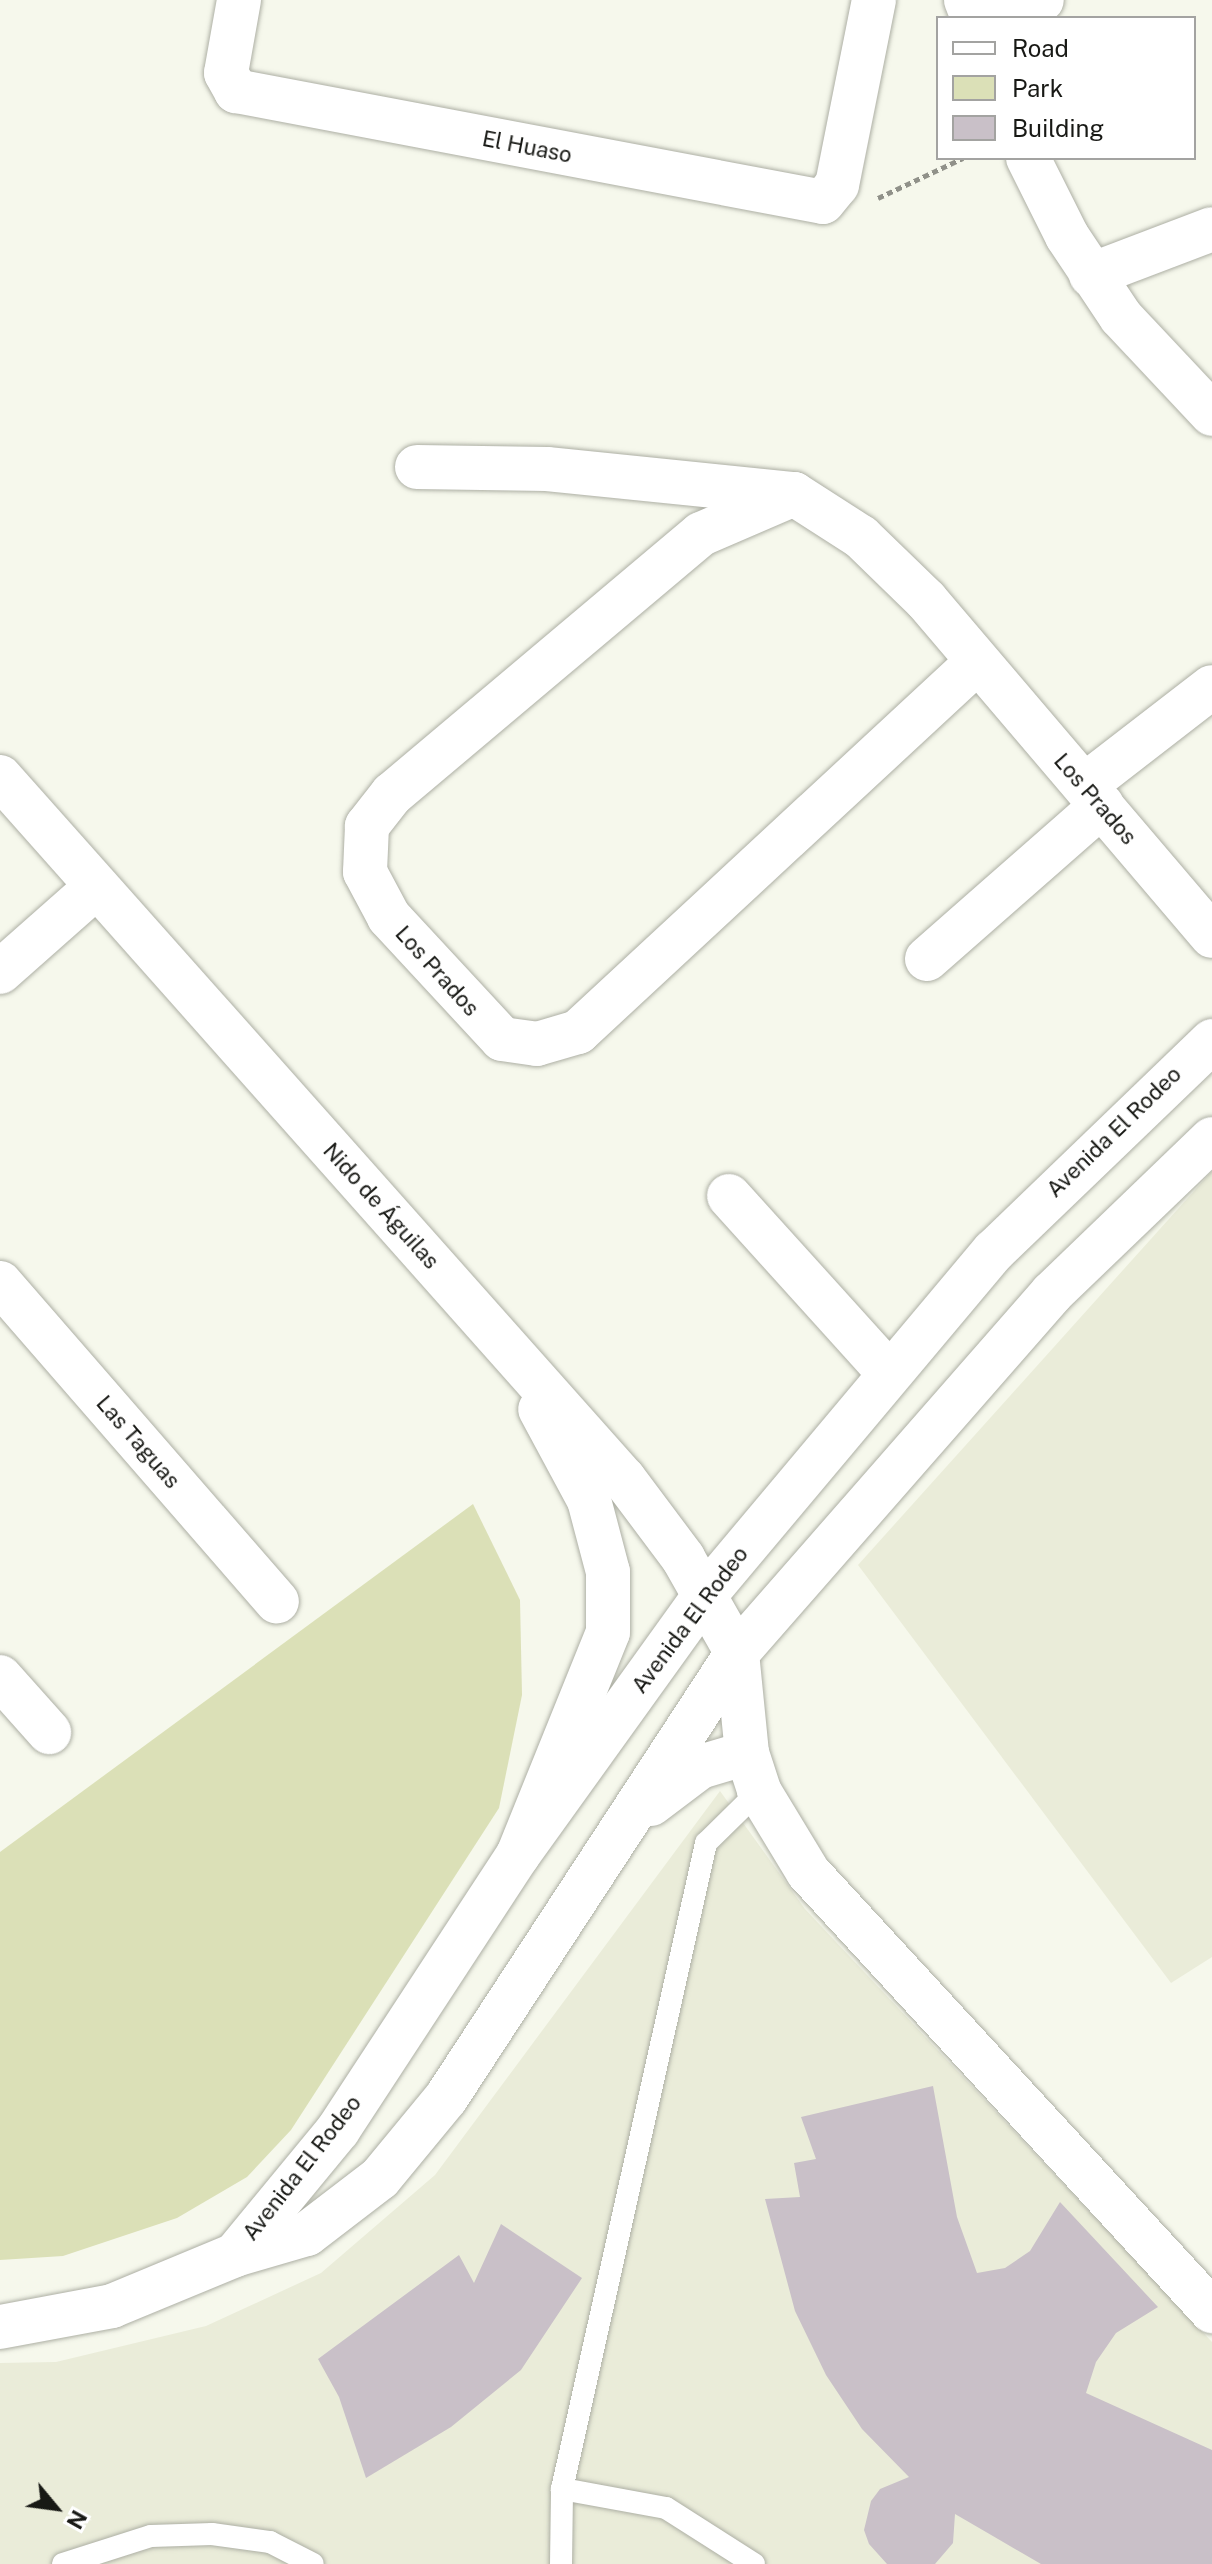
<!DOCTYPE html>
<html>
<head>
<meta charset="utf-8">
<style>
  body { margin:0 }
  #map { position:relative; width:1212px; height:2564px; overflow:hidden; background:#f6f8ec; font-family:"Public Sans",sans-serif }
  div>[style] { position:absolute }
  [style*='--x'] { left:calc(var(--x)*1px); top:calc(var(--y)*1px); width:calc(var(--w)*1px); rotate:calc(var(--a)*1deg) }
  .built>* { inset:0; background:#eaecd9 }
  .green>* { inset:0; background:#dbe0b7 }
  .building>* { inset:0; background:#c9c0c8 }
  .path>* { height:5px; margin-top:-2.5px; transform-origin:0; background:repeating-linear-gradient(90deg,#909189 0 6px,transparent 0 10px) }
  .roads { filter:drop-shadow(0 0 2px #adafa4) drop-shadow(0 0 2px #adafa4) }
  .service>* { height:22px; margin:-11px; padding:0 11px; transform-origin:11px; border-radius:11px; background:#fff }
  .minor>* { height:44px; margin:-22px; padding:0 22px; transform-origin:22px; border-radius:22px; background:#fff }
  .tertiary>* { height:44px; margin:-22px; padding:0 22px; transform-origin:22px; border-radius:22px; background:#fff }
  span { translate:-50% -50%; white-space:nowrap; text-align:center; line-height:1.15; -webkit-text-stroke:7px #fff; paint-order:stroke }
  .street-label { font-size:22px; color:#181915 }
  .legend { position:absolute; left:936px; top:16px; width:260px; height:144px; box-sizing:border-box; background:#fff; border:2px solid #a3a3a1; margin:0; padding:10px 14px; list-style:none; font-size:24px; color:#181915 }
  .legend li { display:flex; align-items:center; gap:16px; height:40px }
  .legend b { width:40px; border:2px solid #a3a3a1 }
  .north { position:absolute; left:16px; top:2468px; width:80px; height:80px; -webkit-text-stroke:6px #fff; paint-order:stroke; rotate:119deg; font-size:22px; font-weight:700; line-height:32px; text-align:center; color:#181915 }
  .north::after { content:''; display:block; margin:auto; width:28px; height:36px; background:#181915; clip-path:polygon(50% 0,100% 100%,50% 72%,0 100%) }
</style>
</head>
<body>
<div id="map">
  <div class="built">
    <div style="clip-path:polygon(1212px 1171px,1212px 1957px,1171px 1983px,858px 1565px)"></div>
    <div style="clip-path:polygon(720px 1791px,805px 1909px,1212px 2342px,1212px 2564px,0 2564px,0 2363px,56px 2362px,206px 2326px,321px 2273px,435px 2175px)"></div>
  </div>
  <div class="green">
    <div style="clip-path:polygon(473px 1504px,520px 1600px,522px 1695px,499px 1808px,291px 2130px,247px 2177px,177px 2218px,63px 2256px,0 2260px,0 1852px)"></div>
  </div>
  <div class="building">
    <div style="clip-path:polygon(933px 2086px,957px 2217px,977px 2273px,1005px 2268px,1030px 2251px,1060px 2202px,1158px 2307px,1116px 2333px,1096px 2362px,1086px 2393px,1212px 2450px,1212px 2564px,1041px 2564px,955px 2514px,953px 2543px,935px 2564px,887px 2564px,869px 2544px,864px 2530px,871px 2501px,880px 2489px,909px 2477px,862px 2429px,826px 2375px,795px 2311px,765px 2199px,800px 2197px,794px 2163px,816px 2159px,801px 2117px)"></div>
    <div style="clip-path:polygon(501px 2224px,582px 2278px,521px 2370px,451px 2427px,366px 2478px,339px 2397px,318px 2359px,459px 2255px,474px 2283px)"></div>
  </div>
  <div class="path">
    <div style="--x:878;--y:198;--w:94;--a:-25.2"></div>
  </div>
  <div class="roads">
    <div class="service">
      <div style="--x:63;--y:2564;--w:92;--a:-17.7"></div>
      <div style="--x:151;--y:2536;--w:61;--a:-1.9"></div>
      <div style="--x:212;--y:2534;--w:59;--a:7.9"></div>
      <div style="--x:270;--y:2542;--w:48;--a:27.1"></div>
      <div style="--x:561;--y:2564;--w:75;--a:-89.2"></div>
      <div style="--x:754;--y:2564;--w:104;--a:-147.5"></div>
      <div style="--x:666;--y:2508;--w:106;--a:-169.6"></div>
      <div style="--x:562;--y:2489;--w:662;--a:-77.43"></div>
      <div style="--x:706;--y:1843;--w:74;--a:-44.5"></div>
    </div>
    <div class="minor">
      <div style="--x:239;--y:0;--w:74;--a:100.1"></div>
      <div style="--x:226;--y:73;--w:21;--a:61"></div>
      <div style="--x:236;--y:91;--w:597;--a:10.71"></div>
      <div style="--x:823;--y:202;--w:22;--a:-51"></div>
      <div style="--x:837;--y:185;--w:189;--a:-78.7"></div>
      <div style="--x:994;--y:18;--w:51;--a:-20.6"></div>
      <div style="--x:1091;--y:275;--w:129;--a:-20.8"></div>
      <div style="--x:417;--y:467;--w:130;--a:0.9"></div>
      <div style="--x:547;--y:469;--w:248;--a:5.8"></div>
      <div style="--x:794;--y:494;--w:80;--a:32.7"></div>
      <div style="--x:861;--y:537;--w:91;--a:44.1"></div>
      <div style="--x:926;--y:600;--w:441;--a:49.6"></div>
      <div style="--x:794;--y:494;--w:101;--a:156.7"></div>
      <div style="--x:701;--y:534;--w:404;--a:139.9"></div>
      <div style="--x:392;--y:794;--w:41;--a:128"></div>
      <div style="--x:367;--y:826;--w:46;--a:92.5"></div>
      <div style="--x:365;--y:872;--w:51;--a:61.9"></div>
      <div style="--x:389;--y:917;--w:166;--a:47.2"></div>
      <div style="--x:502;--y:1039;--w:35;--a:8"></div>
      <div style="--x:537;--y:1044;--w:43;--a:-16.3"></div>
      <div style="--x:578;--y:1032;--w:543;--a:-42.83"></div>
      <div style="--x:1085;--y:785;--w:160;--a:-37.7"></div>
      <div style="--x:927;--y:959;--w:233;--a:-41.3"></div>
      <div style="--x:0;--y:972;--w:128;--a:-41.5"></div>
      <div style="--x:729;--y:1196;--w:239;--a:47.9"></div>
      <div style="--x:0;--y:1283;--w:422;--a:49"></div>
      <div style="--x:737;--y:1653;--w:100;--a:84.3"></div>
      <div style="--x:747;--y:1753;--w:40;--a:72"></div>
      <div style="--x:759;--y:1791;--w:95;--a:58.8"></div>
      <div style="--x:808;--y:1872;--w:597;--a:47.38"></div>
      <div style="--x:0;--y:1677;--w:74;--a:48.3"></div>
      <div style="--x:651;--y:1804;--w:61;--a:-37.1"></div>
      <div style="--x:700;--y:1767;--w:49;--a:-16.6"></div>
      <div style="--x:235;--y:2255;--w:162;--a:-50.5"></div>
      <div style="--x:338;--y:2130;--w:329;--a:-56.8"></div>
      <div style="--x:518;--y:1855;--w:320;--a:-54.3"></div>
      <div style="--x:0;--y:2327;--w:114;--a:-10.6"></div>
      <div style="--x:112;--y:2306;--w:133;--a:-22.5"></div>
      <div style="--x:235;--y:2255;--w:75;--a:-16.3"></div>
      <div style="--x:307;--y:2234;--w:92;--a:-37.5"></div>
      <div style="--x:380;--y:2178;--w:104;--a:-50.5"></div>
      <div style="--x:446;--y:2098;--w:532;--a:-56.82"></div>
    </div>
    <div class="tertiary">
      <div style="--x:966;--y:0;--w:19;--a:69"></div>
      <div style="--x:1028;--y:158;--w:87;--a:63.4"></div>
      <div style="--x:1067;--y:236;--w:97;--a:56.3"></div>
      <div style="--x:1121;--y:317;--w:133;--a:46.8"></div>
      <div style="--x:0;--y:777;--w:939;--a:48.37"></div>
      <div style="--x:624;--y:1479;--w:99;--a:53.2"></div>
      <div style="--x:683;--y:1558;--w:109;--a:60.4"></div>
      <div style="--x:737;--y:1653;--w:478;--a:-48.8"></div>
      <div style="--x:1052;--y:1293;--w:222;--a:-43.9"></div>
      <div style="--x:705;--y:1595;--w:449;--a:-50"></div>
      <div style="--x:994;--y:1251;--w:303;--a:-43.9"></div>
      <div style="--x:518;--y:1855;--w:240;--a:-68"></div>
      <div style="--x:608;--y:1632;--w:60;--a:-90"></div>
      <div style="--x:608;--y:1572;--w:74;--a:-104.8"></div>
      <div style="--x:589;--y:1500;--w:103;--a:-118.3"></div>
    </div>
  </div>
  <div class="street-label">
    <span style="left:527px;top:147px;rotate:11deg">El Huaso</span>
    <span style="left:1095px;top:799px;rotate:49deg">Los Prados</span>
    <span style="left:437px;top:971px;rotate:48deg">Los Prados</span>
    <span style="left:1114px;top:1132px;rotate:-44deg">Avenida El Rodeo</span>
    <span style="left:381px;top:1206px;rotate:48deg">Nido de Águilas</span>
    <span style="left:138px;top:1442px;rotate:49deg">Las Taguas</span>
    <span style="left:690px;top:1620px;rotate:-53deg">Avenida El Rodeo</span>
    <span style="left:302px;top:2168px;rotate:-52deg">Avenida El Rodeo</span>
  </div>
  <ul class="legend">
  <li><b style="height:10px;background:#fff"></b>Road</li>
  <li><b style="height:22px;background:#dbe0b7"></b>Park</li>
  <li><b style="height:22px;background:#c9c0c8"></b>Building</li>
  </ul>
  <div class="north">N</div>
</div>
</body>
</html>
